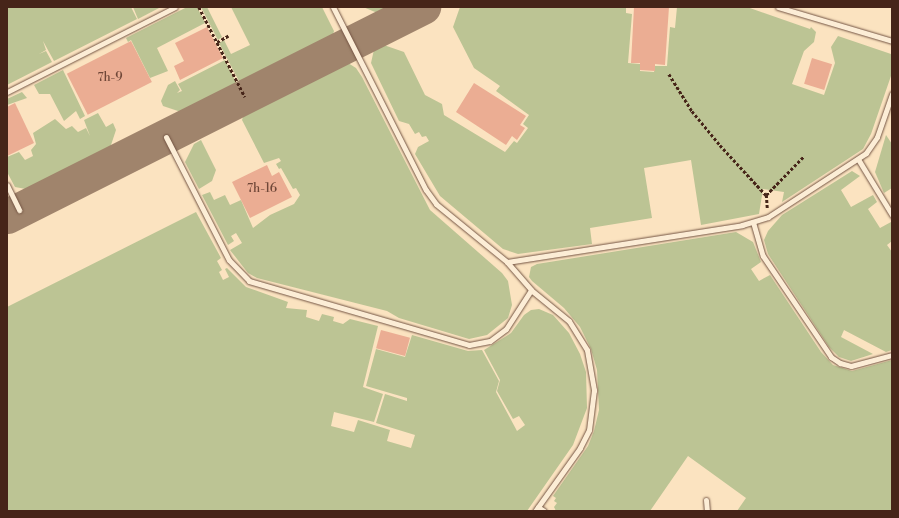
<!DOCTYPE html>
<html>
<head>
<meta charset="utf-8">
<style>
  body { margin:0 }
  #map { position:relative; width:899px; height:518px; overflow:hidden; background:#fbe3c0; font-family:"Libre Bodoni",serif }
  div>[style] { position:absolute }
  [style*='--x'] { left:calc(var(--x)*1px); top:calc(var(--y)*1px); width:calc(var(--w)*1px); rotate:calc(var(--a)*1deg) }
  .green>* { inset:0; background:#bcc494 }
  .taxiway>* { height:35px; margin:-17.5px; padding:0 17.5px; transform-origin:17.5px; border-radius:17.5px; background:#a0846c }
  .building>* { inset:0; background:#ebad93; transform-origin:0 0 }
  .path>* { height:2.5px; margin-top:-1.25px; transform-origin:0; background:repeating-linear-gradient(90deg,#462519 0 3px,transparent 0 5px) }
  .roads { filter:drop-shadow(0 0 1px #735443) drop-shadow(0 0 1px #735443) }
  .service>* { height:5px; margin:-2.5px; padding:0 2.5px; transform-origin:2.5px; border-radius:2.5px; background:#fcedd6 }
  span { translate:-50% -50%; white-space:nowrap; text-align:center; line-height:1.15; -webkit-text-stroke:3px #fcedd6; paint-order:stroke }
  .number-label { font-size:12px; color:#6f4738 }
  .number-label span { -webkit-text-stroke-width:0 }
  .frame { position:absolute; inset:0; border:8px solid #462519; pointer-events:none }
</style>
</head>
<body>
<div id="map">
  <div class="green">
    <div style="clip-path:polygon(7px 7px,131px 7px,137px 19px,54px 61px,43px 41px,46px 50px,39px 54px,46px 51px,52px 62px,7px 85px)"></div>
    <div style="clip-path:polygon(133px 7px,161px 7px,138px 19px)"></div>
    <div style="clip-path:polygon(187px 7px,197px 7px,205px 23px,157px 48px,168px 71px,150px 78px,131px 40px,128px 42px,126px 38px)"></div>
    <div style="clip-path:polygon(201px 7px,207px 7px,222px 37px,218px 40px)"></div>
    <div style="clip-path:polygon(231px 7px,322px 7px,334px 31px,332px 38px,241px 85px,219px 43px,224px 40px,231px 54px,250px 45px)"></div>
    <div style="clip-path:polygon(363px 7px,394px 7px,380px 14px)"></div>
    <div style="clip-path:polygon(460px 7px,626px 7px,626px 13px,632px 14px,628px 63px,640px 64px,640px 71px,654px 72px,655px 66px,667px 66px,670px 27px,675px 28px,677px 7px,747px 7px,810px 29px,811px 27px,816px 32px,814px 42px,804px 51px,792px 84px,824px 95px,835px 63px,831px 47px,838px 36px,891px 54px,892px 73px,871px 134px,863px 149px,782px 202px,784px 192px,763px 189px,759px 214px,701px 225px,691px 160px,644px 168px,652px 218px,590px 228px,592px 244px,518px 254px,503px 249px,440px 196px,415px 154px,418px 147px,429px 141px,426px 136px,422px 137px,419px 132px,415px 134px,409px 124px,399px 121px,371px 63px,375px 45px,378px 43px,404px 52px,425px 95px,442px 104px,444px 115px,505px 152px,514px 141px,517px 143px,528px 128px,523px 124px,529px 115px,496px 91px,500px 86px,474px 68px,453px 27px)"></div>
    <div style="clip-path:polygon(225px 60px,238px 86px,184px 113px,163px 106px,161px 101px,168px 85px,175px 81px,180px 90px,177px 93px,182px 91px,178px 84px)"></div>
    <div style="clip-path:polygon(339px 63px,348px 63px,356px 68px,362px 77px,430px 210px,502px 273px,508px 281px,512px 305px,508px 318px,487px 335px,469px 339px,399px 318px,387px 311px,257px 278px,248px 273px,230px 250px,242px 243px,236px 233px,231px 236px,234px 241px,228px 245px,202px 195px,210px 192px,214px 200px,225px 195px,230px 205px,241px 200px,253px 228px,270px 215px,294px 204px,300px 195px,296px 188px,293px 189px,281px 168px,279px 169px,276px 164px,281px 161px,279px 158px,264px 163px,242px 120px,245px 110px)"></div>
    <div style="clip-path:polygon(63px 70px,85px 116px,80px 119px,76px 111px,64px 121px,50px 94px,39px 94px,34px 85px)"></div>
    <div style="clip-path:polygon(22px 92px,27px 98px,7px 105px,7px 99px)"></div>
    <div style="clip-path:polygon(98px 113px,106px 127px,113px 123px,116px 130px,109px 151px,31px 190px,15px 187px,7px 172px,7px 157px,19px 152px,25px 160px,33px 156px,31px 150px,36px 144px,33px 133px,55px 119px,66px 129px,72px 126px,78px 132px,86px 128px,90px 136px,84px 120px)"></div>
    <div style="clip-path:polygon(886px 135px,892px 144px,892px 188px,884px 193px,875px 172px)"></div>
    <div style="clip-path:polygon(201px 140px,216px 170px,212px 181px,199px 189px,185px 162px,194px 144px)"></div>
    <div style="clip-path:polygon(852px 171px,860px 176px,841px 190px,851px 207px,873px 195px,877px 202px,868px 209px,880px 228px,891px 222px,892px 224px,892px 241px,887px 245px,892px 252px,892px 350px,886px 352px,844px 330px,841px 337px,873px 354px,851px 361px,839px 357px,829px 347px,768px 254px,764px 240px,768px 231px,782px 215px)"></div>
    <div style="clip-path:polygon(196px 212px,221px 258px,217px 261px,222px 270px,219px 272px,223px 280px,229px 277px,225px 269px,227px 268px,246px 287px,288px 302px,286px 308px,307px 310px,306px 317px,319px 321px,322px 314px,334px 317px,333px 321px,343px 324px,350px 319px,378px 326px,363px 387px,383px 394px,374px 422px,334px 412px,331px 426px,354px 432px,358px 420px,390px 430px,387px 441px,411px 448px,415px 435px,376px 423px,385px 394px,407px 401px,407px 398px,366px 386px,376px 349px,405px 357px,412px 335px,468px 351px,482px 350px,499px 381px,496px 392px,517px 431px,525px 425px,519px 416px,513px 419px,497px 391px,500px 380px,484px 350px,511px 333px,524px 315px,531px 310px,539px 309px,553px 315px,569px 333px,580px 354px,586px 372px,587px 408px,573px 445px,527px 511px,7px 511px,7px 307px)"></div>
    <div style="clip-path:polygon(736px 232px,753px 242px,761px 262px,751px 269px,759px 281px,770px 275px,821px 352px,833px 365px,852px 371px,892px 360px,892px 511px,737px 511px,746px 498px,688px 456px,650px 511px,556px 511px,554px 507px,557px 503px,554px 501px,556px 498px,553px 496px,588px 446px,594px 431px,599px 410px,597px 370px,591px 349px,580px 327px,564px 308px,532px 281px,529px 277px,531px 267px,537px 264px)"></div>
  </div>
  <div class="taxiway">
    <div style="--x:7;--y:216;--w:466;--a:-26.7"></div>
  </div>
  <div class="building">
    <div style="clip-path:polygon(634px 7px,669px 7px,665px 65px,655px 64px,655px 71px,640px 70px,640px 63px,631px 63px)"></div>
    <div style="clip-path:polygon(207px 27px,223px 58px,180px 80px,174px 66px,184px 61px,175px 43px)"></div>
    <div style="left:131px;top:41px;width:46px;height:72px;rotate:63deg"></div>
    <div style="left:812px;top:58px;width:21px;height:27px;rotate:17deg"></div>
    <div style="clip-path:polygon(474px 83px,526px 116px,520px 125px,525px 128px,517px 140px,512px 136px,506px 145px,456px 112px)"></div>
    <div style="clip-path:polygon(15px 103px,34px 143px,7px 156px,7px 107px)"></div>
    <div style="clip-path:polygon(267px 165px,272px 176px,279px 172px,292px 197px,250px 218px,232px 182px)"></div>
    <div style="left:381px;top:330px;width:30px;height:19px;rotate:15deg"></div>
  </div>
  <div class="path">
    <div style="--x:199;--y:7;--w:101;--a:62.9"></div>
    <div style="--x:217;--y:42;--w:13;--a:-29"></div>
    <div style="--x:669;--y:74;--w:44;--a:58.1"></div>
    <div style="--x:692;--y:111;--w:44;--a:50.5"></div>
    <div style="--x:720;--y:145;--w:68;--a:47.4"></div>
    <div style="--x:767;--y:208;--w:13;--a:-94"></div>
    <div style="--x:766;--y:195;--w:54;--a:-45.7"></div>
  </div>
  <div class="roads">
    <div class="service">
      <div style="--x:333;--y:7;--w:205;--a:63.1"></div>
      <div style="--x:426;--y:190;--w:17;--a:54"></div>
      <div style="--x:436;--y:204;--w:92;--a:39.2"></div>
      <div style="--x:507;--y:262;--w:37;--a:49"></div>
      <div style="--x:531;--y:290;--w:49;--a:39.2"></div>
      <div style="--x:569;--y:321;--w:34;--a:58"></div>
      <div style="--x:587;--y:350;--w:41;--a:80.1"></div>
      <div style="--x:594;--y:390;--w:40;--a:97.1"></div>
      <div style="--x:589;--y:430;--w:20;--a:117"></div>
      <div style="--x:580;--y:448;--w:77;--a:125.5"></div>
      <div style="--x:778;--y:7;--w:119;--a:16.6"></div>
      <div style="--x:7;--y:92;--w:188;--a:-26.8"></div>
      <div style="--x:166;--y:137;--w:138;--a:62.9"></div>
      <div style="--x:229;--y:260;--w:29;--a:46"></div>
      <div style="--x:249;--y:281;--w:229;--a:16.2"></div>
      <div style="--x:469;--y:345;--w:21;--a:-11"></div>
      <div style="--x:490;--y:341;--w:20;--a:-37"></div>
      <div style="--x:506;--y:329;--w:46;--a:-57.3"></div>
      <div style="--x:858;--y:159;--w:66;--a:58.7"></div>
      <div style="--x:7;--y:185;--w:28;--a:64"></div>
      <div style="--x:753;--y:222;--w:35;--a:74"></div>
      <div style="--x:763;--y:256;--w:122;--a:56"></div>
      <div style="--x:831;--y:357;--w:11;--a:34"></div>
      <div style="--x:840;--y:363;--w:11;--a:15"></div>
      <div style="--x:851;--y:366;--w:42;--a:-15"></div>
      <div style="--x:507;--y:262;--w:238;--a:-8.9"></div>
      <div style="--x:742;--y:225;--w:27;--a:-17"></div>
      <div style="--x:768;--y:217;--w:117;--a:-33.1"></div>
      <div style="--x:866;--y:153;--w:19;--a:-55"></div>
      <div style="--x:877;--y:137;--w:46;--a:-70.8"></div>
      <div style="--x:706;--y:500;--w:11;--a:85"></div>
      <div style="--x:538;--y:507;--w:7;--a:34"></div>
    </div>
  </div>
  <div class="number-label">
    <span style="left:110px;top:78px">7h-9</span>
    <span style="left:262px;top:189px">7h-16</span>
  </div>
  <div class="frame"></div>
</div>
</body>
</html>
